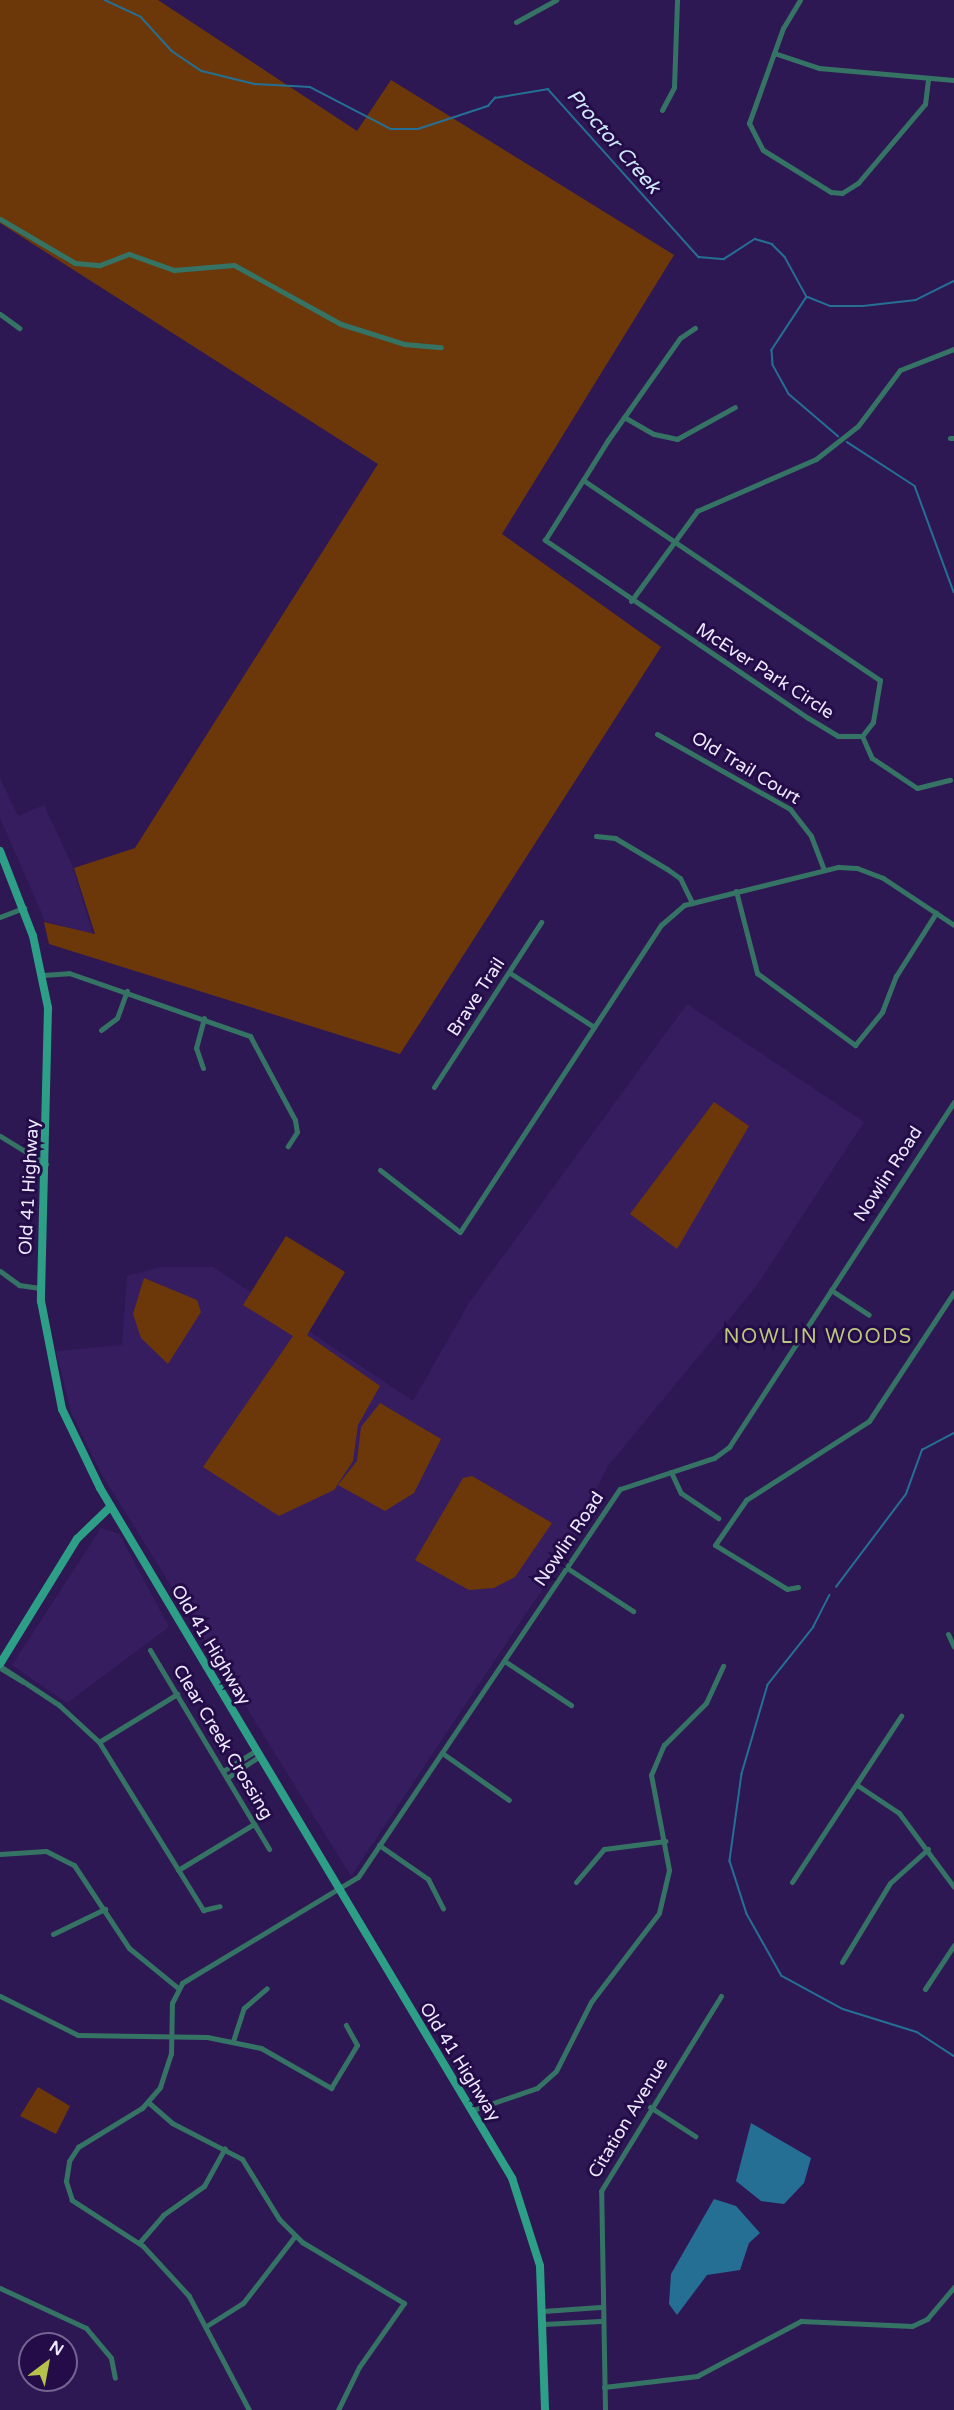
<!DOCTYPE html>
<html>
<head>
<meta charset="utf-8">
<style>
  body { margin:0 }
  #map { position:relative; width:954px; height:2410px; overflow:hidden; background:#2e1853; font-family:"Varela Round",sans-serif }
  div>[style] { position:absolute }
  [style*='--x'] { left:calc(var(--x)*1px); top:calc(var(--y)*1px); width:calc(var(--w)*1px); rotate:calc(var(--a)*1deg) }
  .built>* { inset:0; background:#361d60 }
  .green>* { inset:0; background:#6c380a }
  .water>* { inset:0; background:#256f95 }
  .stream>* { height:1.5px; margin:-0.75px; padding:0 0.75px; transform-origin:0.75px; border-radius:0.75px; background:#256f95 }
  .street>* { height:5px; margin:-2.5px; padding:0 2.5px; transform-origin:2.5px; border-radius:2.5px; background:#357465 }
  .secondary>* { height:8px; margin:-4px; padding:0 4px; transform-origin:4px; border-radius:4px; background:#2e9f87 }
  span { translate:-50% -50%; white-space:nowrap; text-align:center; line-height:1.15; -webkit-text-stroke:6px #240c48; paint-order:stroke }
  .street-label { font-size:18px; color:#ede8fe }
  .water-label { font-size:20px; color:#cde8f9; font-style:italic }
  .neighbourhood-label { font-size:20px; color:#bcc87b; letter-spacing:1.5px }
  .north { position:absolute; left:18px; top:2332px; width:60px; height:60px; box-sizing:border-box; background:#240c48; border:2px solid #746491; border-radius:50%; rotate:32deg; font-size:16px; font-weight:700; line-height:24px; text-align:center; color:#ede8fe }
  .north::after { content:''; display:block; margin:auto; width:21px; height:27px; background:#b4c24a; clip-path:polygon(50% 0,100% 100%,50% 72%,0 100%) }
</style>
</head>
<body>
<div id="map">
  <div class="built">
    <div style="clip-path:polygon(0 778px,18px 816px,44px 805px,72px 865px,93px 934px,45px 921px,0 818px)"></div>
    <div style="clip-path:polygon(687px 1004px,864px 1122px,755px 1288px,608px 1466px,583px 1515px,589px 1519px,351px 1876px,101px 1473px,71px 1412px,56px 1351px,122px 1345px,127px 1276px,161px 1267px,213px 1267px,413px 1401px,469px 1303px)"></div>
    <div style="clip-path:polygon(101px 1528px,119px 1534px,169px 1627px,67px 1703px,12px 1665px)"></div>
  </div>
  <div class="green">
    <div style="clip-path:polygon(0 0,158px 0,357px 131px,391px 80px,674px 255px,502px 534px,661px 647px,400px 1054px,49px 944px,44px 922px,95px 934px,74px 868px,135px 848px,378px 464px,0 223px)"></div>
    <div style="clip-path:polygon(714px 1102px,749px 1126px,677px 1249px,630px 1214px)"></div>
    <div style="clip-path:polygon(286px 1236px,345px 1272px,307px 1335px,380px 1386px,358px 1425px,353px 1461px,334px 1490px,279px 1516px,203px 1467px,293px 1336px,243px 1305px)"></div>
    <div style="clip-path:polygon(144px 1278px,197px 1300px,201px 1312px,168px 1364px,141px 1338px,133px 1314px)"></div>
    <div style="clip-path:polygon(380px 1403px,441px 1439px,414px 1493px,385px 1511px,338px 1485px,357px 1461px,361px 1427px)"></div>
    <div style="clip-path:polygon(472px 1476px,552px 1523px,515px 1577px,494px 1588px,469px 1590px,415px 1560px,463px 1478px)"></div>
    <div style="clip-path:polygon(38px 2087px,70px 2106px,56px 2134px,20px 2116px)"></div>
  </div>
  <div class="water">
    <div style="clip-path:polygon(751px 2123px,811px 2158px,804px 2183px,784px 2204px,761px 2201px,736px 2181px)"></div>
    <div style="clip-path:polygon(714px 2199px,736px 2206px,760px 2233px,749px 2243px,740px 2270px,707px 2275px,677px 2315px,669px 2304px,671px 2274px)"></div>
  </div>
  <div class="stream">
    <div style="--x:105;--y:0;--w:40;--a:25"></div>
    <div style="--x:141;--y:17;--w:46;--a:47.6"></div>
    <div style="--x:172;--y:51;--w:36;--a:34"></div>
    <div style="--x:202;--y:71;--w:55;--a:13.8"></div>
    <div style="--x:255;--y:84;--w:55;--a:3.1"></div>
    <div style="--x:310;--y:87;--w:91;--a:27.4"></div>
    <div style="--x:391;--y:129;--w:27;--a:0"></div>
    <div style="--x:418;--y:129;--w:74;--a:-18.2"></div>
    <div style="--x:488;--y:106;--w:11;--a:-49"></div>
    <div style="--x:495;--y:98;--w:54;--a:-9.6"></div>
    <div style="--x:548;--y:89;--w:226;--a:48.1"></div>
    <div style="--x:699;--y:257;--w:25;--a:5"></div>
    <div style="--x:724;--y:259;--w:37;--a:-33"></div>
    <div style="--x:755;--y:239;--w:18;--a:16"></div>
    <div style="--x:772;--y:244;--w:18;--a:45"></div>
    <div style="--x:785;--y:257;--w:46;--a:61.2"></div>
    <div style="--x:807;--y:297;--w:64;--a:123.4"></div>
    <div style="--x:772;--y:350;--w:15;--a:86"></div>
    <div style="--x:773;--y:365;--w:33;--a:61"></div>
    <div style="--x:789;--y:394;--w:65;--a:40.6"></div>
    <div style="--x:808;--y:297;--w:24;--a:22"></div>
    <div style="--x:830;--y:306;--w:33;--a:0"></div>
    <div style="--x:863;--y:306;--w:53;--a:-6.5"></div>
    <div style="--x:916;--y:300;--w:42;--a:-26.6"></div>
    <div style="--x:847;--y:442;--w:81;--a:32.9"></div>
    <div style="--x:915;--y:486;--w:113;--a:69.8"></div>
    <div style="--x:836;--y:1587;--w:116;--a:-53"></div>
    <div style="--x:906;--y:1494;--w:47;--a:-70"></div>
    <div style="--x:922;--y:1450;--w:36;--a:-28"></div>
    <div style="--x:830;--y:1595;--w:36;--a:117"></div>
    <div style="--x:814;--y:1627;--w:74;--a:128.4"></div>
    <div style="--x:768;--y:1685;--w:93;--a:106.3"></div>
    <div style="--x:742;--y:1774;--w:88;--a:97.9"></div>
    <div style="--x:730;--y:1861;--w:56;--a:72.2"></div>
    <div style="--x:747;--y:1914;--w:71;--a:60.6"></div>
    <div style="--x:782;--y:1976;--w:69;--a:28.4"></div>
    <div style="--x:843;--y:2009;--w:77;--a:17.3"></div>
    <div style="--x:917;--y:2032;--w:44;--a:33"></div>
  </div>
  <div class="street">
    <div style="--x:800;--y:0;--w:33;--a:121"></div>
    <div style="--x:783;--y:28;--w:101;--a:109.7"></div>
    <div style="--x:749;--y:123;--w:30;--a:63"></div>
    <div style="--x:763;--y:150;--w:80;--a:31.7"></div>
    <div style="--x:831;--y:192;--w:11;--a:5"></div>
    <div style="--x:842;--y:193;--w:19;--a:-32"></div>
    <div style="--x:858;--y:183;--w:104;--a:-49.7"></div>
    <div style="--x:925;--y:104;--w:26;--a:-83"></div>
    <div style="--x:516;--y:22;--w:46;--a:-28.8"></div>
    <div style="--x:774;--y:53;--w:47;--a:18.4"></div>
    <div style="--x:819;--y:68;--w:136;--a:5.1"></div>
    <div style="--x:662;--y:110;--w:26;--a:-62"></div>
    <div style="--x:674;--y:87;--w:87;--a:-88"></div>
    <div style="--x:0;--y:219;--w:87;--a:30.4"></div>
    <div style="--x:75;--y:263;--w:25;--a:5"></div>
    <div style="--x:100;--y:265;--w:31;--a:-21"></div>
    <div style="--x:129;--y:254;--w:48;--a:19.6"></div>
    <div style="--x:174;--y:270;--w:60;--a:-4.8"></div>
    <div style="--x:234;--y:265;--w:122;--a:28.9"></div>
    <div style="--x:341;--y:324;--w:66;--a:17.6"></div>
    <div style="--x:404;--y:344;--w:37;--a:5"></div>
    <div style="--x:0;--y:314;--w:24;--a:36"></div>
    <div style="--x:624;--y:417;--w:34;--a:30"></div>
    <div style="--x:654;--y:434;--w:24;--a:12"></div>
    <div style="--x:677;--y:439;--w:66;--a:-28.9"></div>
    <div style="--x:950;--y:438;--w:4;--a:0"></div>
    <div style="--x:583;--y:480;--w:358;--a:34"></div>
    <div style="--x:880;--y:680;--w:43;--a:99.5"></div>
    <div style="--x:873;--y:722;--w:18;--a:128"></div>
    <div style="--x:862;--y:736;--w:24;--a:180"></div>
    <div style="--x:838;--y:736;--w:35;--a:-149"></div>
    <div style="--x:808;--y:718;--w:318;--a:-145.9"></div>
    <div style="--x:545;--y:540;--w:71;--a:-57.7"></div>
    <div style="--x:583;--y:480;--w:47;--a:-58"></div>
    <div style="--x:608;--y:440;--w:125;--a:-54.8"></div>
    <div style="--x:680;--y:338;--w:18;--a:-34"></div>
    <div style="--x:631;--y:601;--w:112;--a:-53.7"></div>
    <div style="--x:697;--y:511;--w:130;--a:-23.6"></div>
    <div style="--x:816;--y:459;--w:53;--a:-38.2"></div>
    <div style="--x:858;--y:426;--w:70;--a:-53.1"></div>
    <div style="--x:900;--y:370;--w:58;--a:-21.3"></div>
    <div style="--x:657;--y:734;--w:153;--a:29.4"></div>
    <div style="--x:790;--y:809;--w:34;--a:52"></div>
    <div style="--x:811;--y:836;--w:36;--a:69"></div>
    <div style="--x:862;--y:736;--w:24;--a:66"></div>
    <div style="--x:872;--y:758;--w:54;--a:33.7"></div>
    <div style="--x:917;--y:788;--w:34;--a:-14"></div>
    <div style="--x:596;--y:836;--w:19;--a:6"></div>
    <div style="--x:615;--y:838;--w:61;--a:30.8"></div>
    <div style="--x:667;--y:869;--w:16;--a:35"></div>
    <div style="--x:680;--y:878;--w:28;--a:64"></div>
    <div style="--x:736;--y:891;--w:85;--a:75.6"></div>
    <div style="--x:757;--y:973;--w:122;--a:36.3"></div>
    <div style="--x:855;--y:1045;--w:43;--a:-50.7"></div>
    <div style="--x:882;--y:1012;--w:39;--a:-69"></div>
    <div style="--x:896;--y:976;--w:75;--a:-57.6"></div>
    <div style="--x:0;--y:917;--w:26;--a:-21"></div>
    <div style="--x:510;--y:973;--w:100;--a:32.7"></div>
    <div style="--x:43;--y:975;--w:26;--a:-4"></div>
    <div style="--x:69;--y:973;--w:192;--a:19.2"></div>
    <div style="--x:250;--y:1036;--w:95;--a:61.8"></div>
    <div style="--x:295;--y:1120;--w:12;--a:81"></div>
    <div style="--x:297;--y:1132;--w:17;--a:123"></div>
    <div style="--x:101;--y:1030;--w:20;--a:-37"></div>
    <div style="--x:117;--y:1018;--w:29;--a:-70"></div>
    <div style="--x:203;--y:1068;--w:21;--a:-109"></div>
    <div style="--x:196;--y:1048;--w:31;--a:-75"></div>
    <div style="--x:434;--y:1087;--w:197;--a:-57"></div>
    <div style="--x:0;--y:1136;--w:54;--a:31.3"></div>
    <div style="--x:380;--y:1170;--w:101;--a:37.8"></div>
    <div style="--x:460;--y:1232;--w:367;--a:-56.8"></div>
    <div style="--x:661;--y:925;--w:30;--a:-41"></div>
    <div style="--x:684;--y:905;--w:159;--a:-13.9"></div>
    <div style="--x:838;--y:867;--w:19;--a:3"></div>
    <div style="--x:857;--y:868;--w:28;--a:21"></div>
    <div style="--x:883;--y:878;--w:85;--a:33.5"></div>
    <div style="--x:0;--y:1271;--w:24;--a:36"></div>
    <div style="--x:19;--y:1285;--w:21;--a:8"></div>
    <div style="--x:831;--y:1290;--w:45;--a:33.3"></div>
    <div style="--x:671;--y:1472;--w:23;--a:65"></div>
    <div style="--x:681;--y:1493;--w:45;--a:34"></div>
    <div style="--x:567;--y:1568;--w:79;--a:33.1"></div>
    <div style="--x:798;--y:1587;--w:11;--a:170"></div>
    <div style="--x:787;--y:1589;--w:84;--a:-148.6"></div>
    <div style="--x:715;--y:1545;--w:55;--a:-55.4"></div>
    <div style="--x:746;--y:1500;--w:146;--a:-32.7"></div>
    <div style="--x:869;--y:1421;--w:154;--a:-56.6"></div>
    <div style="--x:948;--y:1634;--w:14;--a:65"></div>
    <div style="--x:150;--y:1650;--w:232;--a:59.1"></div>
    <div style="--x:506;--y:1662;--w:78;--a:33.5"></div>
    <div style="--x:0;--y:1666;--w:71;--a:33.5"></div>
    <div style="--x:59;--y:1705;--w:54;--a:42.8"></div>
    <div style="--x:99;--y:1742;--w:198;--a:58.2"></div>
    <div style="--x:203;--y:1910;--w:17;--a:-13"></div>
    <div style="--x:0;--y:1668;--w:27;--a:31"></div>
    <div style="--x:99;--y:1742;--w:92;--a:-31.6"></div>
    <div style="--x:445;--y:1755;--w:78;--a:35.1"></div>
    <div style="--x:223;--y:1771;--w:39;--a:-32"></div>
    <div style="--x:227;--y:1778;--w:40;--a:-34"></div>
    <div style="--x:857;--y:1785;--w:50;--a:33.7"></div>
    <div style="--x:899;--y:1813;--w:92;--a:53.4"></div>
    <div style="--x:379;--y:1845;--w:60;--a:34.8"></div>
    <div style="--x:428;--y:1879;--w:33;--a:63"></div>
    <div style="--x:0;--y:1854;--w:46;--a:-3.7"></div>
    <div style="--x:46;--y:1851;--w:31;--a:27"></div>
    <div style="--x:74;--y:1865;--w:100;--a:56.5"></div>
    <div style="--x:129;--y:1948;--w:63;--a:39.2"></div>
    <div style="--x:178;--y:1870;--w:89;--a:-31.2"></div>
    <div style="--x:576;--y:1882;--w:43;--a:-49.7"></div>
    <div style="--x:604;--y:1849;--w:62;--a:-7.5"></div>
    <div style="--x:792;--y:1882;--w:199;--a:-56.7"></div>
    <div style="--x:53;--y:1934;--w:58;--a:-25.7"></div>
    <div style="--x:842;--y:1962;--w:92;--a:-58.7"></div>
    <div style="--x:890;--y:1883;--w:51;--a:-41.8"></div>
    <div style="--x:925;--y:1989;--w:53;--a:-56.6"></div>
    <div style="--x:0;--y:1996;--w:87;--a:26.6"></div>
    <div style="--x:78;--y:2035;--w:129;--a:0.9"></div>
    <div style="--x:207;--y:2037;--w:55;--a:11.5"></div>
    <div style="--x:261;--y:2048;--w:81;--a:29.7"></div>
    <div style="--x:331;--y:2088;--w:50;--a:-58.8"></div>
    <div style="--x:357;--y:2045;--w:23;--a:-119"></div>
    <div style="--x:233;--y:2041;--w:35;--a:-72"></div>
    <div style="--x:244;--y:2008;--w:30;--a:-41"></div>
    <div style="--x:148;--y:2102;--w:32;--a:41"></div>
    <div style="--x:172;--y:2123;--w:79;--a:27.2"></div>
    <div style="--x:242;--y:2159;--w:70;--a:58.3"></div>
    <div style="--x:279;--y:2219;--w:33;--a:45"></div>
    <div style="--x:302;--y:2242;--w:119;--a:30.9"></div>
    <div style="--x:404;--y:2303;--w:78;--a:125.1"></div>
    <div style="--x:359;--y:2367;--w:48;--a:116"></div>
    <div style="--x:650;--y:2107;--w:54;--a:32.8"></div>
    <div style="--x:473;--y:2110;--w:68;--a:-19"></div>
    <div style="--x:537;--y:2088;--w:25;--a:-42"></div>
    <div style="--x:556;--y:2071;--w:77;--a:-63.1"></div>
    <div style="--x:591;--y:2002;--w:112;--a:-52.6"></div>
    <div style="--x:659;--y:1913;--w:44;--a:-76.9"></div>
    <div style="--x:669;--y:1870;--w:97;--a:-100.7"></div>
    <div style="--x:651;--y:1775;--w:33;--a:-67"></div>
    <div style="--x:664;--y:1745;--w:59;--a:-45"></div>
    <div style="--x:706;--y:1703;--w:41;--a:-65.3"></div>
    <div style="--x:139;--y:2243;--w:37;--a:-49"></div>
    <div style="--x:163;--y:2215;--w:50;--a:-35.3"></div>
    <div style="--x:204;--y:2186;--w:43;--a:-61.1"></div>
    <div style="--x:0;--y:2288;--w:95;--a:24.9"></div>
    <div style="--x:86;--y:2328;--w:39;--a:50"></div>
    <div style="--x:111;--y:2358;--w:20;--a:79"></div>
    <div style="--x:543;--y:2311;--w:57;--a:-4"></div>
    <div style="--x:544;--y:2324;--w:56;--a:-3.1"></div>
    <div style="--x:208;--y:2325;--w:41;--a:-32.2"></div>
    <div style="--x:243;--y:2303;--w:85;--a:-52.2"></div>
    <div style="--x:604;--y:2387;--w:94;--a:-6.7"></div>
    <div style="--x:697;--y:2376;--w:118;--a:-27.9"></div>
    <div style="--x:801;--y:2321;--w:111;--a:2.6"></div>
    <div style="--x:912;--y:2326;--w:17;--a:-25"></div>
    <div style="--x:927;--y:2319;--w:42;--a:-49.8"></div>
    <div style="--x:249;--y:2410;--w:129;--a:-117.8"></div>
    <div style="--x:189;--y:2296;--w:68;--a:-132.6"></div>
    <div style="--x:143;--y:2246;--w:85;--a:-147.1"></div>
    <div style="--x:72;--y:2200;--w:20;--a:-108"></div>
    <div style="--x:66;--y:2181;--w:20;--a:-81"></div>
    <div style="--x:69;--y:2161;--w:17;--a:-57"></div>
    <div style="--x:78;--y:2147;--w:75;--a:-31.4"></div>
    <div style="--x:142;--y:2108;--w:28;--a:-49"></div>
    <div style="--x:160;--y:2087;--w:35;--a:-72"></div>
    <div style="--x:171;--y:2054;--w:51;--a:-88.9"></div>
    <div style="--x:172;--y:2003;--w:22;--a:-63"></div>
    <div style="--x:182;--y:1983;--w:205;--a:-31.1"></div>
    <div style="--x:358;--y:1877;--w:468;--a:-56"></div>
    <div style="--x:620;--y:1489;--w:99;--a:-18.3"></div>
    <div style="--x:714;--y:1458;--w:19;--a:-36"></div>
    <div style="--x:729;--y:1447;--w:412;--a:-56.9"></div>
    <div style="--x:605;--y:2410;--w:219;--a:-91"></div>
    <div style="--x:601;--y:2191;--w:229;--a:-58.4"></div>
  </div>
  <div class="secondary">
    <div style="--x:0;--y:851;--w:91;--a:68.8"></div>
    <div style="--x:33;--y:936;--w:74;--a:78.2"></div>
    <div style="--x:48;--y:1008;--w:293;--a:91.4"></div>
    <div style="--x:41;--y:1301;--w:110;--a:79"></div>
    <div style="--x:62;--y:1409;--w:88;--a:64.3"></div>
    <div style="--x:100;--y:1488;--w:804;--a:59.16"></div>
    <div style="--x:512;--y:2178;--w:92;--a:72.3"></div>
    <div style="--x:540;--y:2266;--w:144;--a:88"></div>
    <div style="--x:0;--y:1664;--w:147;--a:-58.4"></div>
    <div style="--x:77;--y:1539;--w:47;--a:-44.1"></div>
  </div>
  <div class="street-label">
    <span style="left:765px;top:671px;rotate:33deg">McEver Park Circle</span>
    <span style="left:746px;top:768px;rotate:31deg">Old Trail Court</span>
    <span style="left:476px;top:997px;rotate:-57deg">Brave Trail</span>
    <span style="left:888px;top:1174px;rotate:-57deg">Nowlin Road</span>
    <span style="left:29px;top:1187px;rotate:-87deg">Old 41 Highway</span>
    <span style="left:569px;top:1539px;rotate:-56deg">Nowlin Road</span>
    <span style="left:211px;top:1645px;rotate:59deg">Old 41 Highway</span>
    <span style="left:223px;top:1742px;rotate:59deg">Clear Creek Crossing</span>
    <span style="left:460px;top:2062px;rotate:58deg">Old 41 Highway</span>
    <span style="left:628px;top:2118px;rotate:-59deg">Citation Avenue</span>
  </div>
  <div class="water-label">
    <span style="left:613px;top:142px;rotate:49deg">Proctor Creek</span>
  </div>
  <div class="neighbourhood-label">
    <span style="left:818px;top:1337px">NOWLIN WOODS</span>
  </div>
  <div class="north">N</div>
</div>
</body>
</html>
